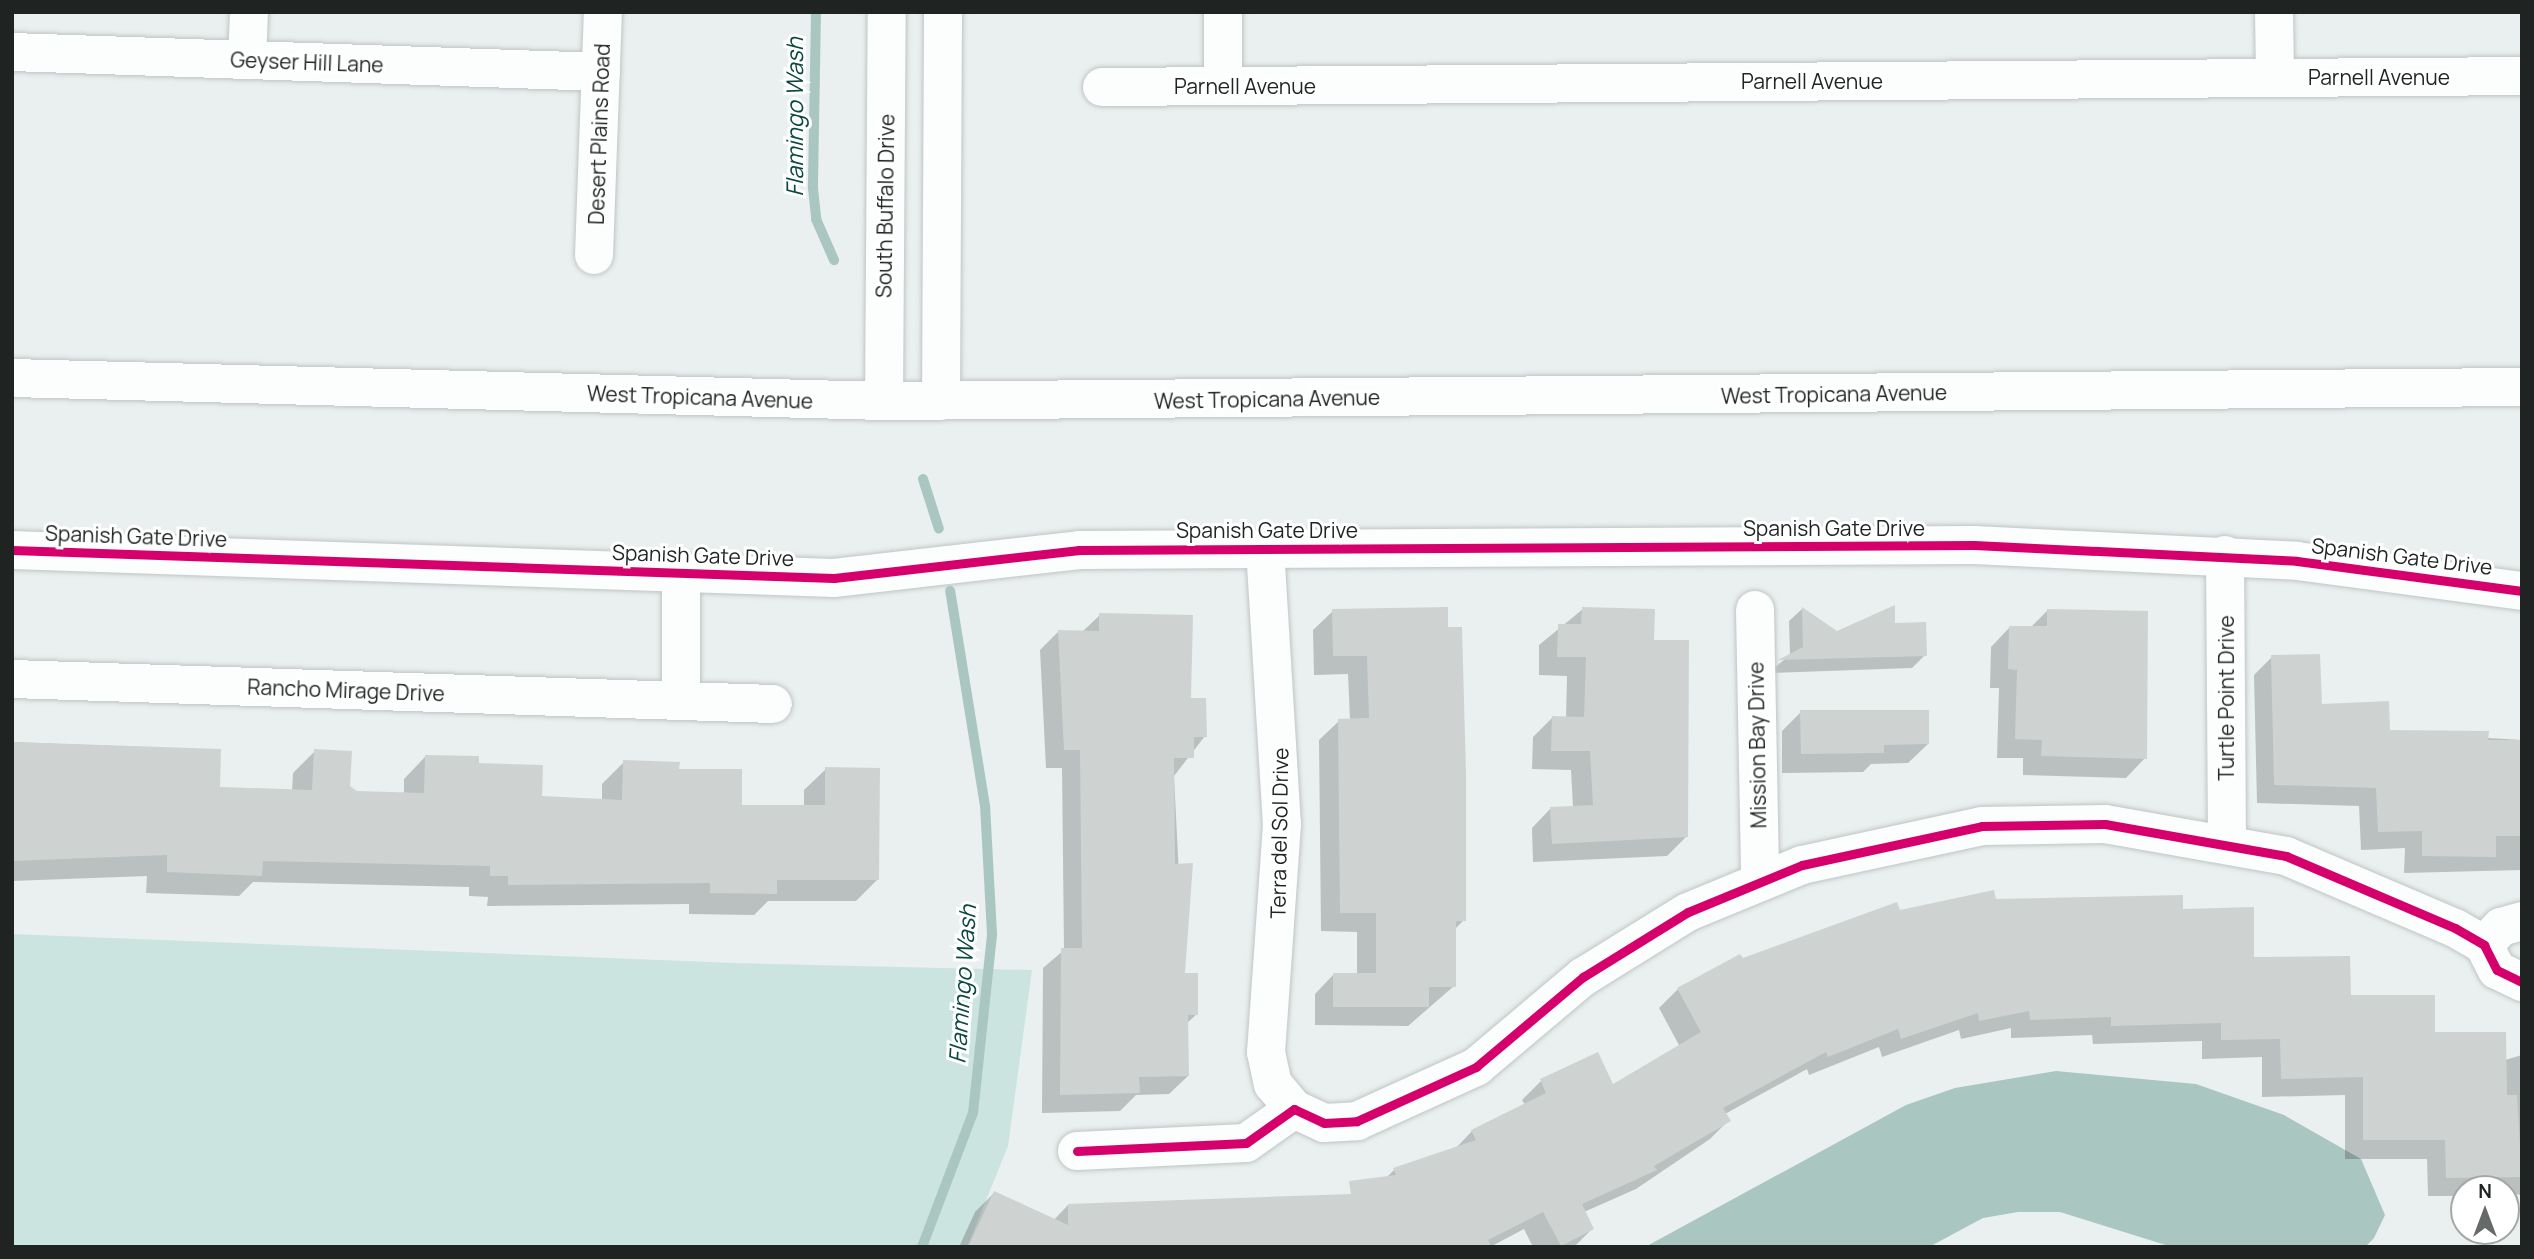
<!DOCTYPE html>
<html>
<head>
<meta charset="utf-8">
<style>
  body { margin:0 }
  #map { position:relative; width:2534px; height:1259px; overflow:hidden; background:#e9f0ef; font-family:Manrope,sans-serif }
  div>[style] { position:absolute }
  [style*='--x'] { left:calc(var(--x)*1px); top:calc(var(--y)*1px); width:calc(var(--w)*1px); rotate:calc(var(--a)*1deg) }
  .green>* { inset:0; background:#cce4df }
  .water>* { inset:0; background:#a9c7c0 }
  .shadow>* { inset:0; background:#0003 }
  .stream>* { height:10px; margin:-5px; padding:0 5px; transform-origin:5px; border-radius:5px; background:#a9c7c0 }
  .building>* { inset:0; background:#ced3d2 }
  .roads { filter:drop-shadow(0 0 2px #bfc5c4) drop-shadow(0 0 2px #bfc5c4) }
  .minor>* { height:38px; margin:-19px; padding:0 19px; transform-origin:19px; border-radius:19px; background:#fcfdfd }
  .major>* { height:38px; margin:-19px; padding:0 19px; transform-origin:19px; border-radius:19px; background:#fcfdfd }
  .cycleway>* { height:9px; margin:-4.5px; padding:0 4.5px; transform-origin:4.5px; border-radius:4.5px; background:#d6006c }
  span { translate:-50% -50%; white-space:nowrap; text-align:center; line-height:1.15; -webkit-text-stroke:6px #fff; paint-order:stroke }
  .street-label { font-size:21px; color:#1f2423 }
  .water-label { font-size:23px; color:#0b483e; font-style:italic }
  .frame { position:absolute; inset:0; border:14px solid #1f2423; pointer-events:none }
  .north { position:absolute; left:2450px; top:1175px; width:70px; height:70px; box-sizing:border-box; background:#fff; border:2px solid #a5a7a7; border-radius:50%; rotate:0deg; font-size:19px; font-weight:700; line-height:28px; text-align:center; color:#1f2423 }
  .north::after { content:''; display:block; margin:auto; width:24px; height:32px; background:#666b6a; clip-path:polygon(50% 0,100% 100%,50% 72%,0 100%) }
</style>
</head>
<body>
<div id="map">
  <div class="green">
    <div style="clip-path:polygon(12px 934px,734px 963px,1032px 970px,1008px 1146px,967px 1247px,12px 1247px)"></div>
  </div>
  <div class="water">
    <div style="clip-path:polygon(2056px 1071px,2196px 1084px,2284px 1115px,2361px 1159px,2385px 1215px,2374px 1238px,2365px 1247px,2172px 1247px,2060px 1212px,2018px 1212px,1983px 1218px,1929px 1247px,1645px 1247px,1906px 1105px,1955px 1088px)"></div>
  </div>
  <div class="shadow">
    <div style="clip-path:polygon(1446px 609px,1464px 920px,1454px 930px,1454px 986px,1408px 1026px,1315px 1025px,1315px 994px,1334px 974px,1357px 974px,1357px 932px,1321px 931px,1319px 740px,1339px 721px,1350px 720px,1348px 674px,1314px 675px,1313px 630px,1333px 611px)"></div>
    <div style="clip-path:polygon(1583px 609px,1652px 641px,1687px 836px,1667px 856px,1533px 862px,1532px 828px,1551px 808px,1573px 807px,1571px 770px,1532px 769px,1533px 737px,1552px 718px,1566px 718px,1567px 676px,1539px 675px,1539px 645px)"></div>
    <div style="clip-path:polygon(1802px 609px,1837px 633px,1925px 655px,1912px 668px,1768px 673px,1790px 655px,1789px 621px)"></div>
    <div style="clip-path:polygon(2047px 611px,2145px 758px,2126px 778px,2023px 775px,2023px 758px,1997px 758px,1999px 688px,1990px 688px,1991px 647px,2010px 627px,2030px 628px)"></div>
    <div style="clip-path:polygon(1100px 615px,1189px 699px,1205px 736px,1174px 776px,1184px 974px,1197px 1014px,1186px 1024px,1188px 1076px,1169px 1094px,1136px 1095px,1120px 1111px,1042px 1113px,1043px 968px,1064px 950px,1062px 768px,1046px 768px,1040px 650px,1058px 632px,1082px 632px)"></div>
    <div style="clip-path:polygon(2272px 657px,2320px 706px,2388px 732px,2522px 740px,2522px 870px,2404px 873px,2405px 848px,2361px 850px,2359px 806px,2257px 803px,2254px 675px)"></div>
    <div style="clip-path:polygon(1801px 712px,1928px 744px,1908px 763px,1871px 764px,1863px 772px,1782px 773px,1782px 731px)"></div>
    <div style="clip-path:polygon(12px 742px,220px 750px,218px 789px,292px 791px,293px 773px,315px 751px,356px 793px,404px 794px,404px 779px,425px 757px,477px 765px,540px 797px,602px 800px,602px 784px,624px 762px,678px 770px,740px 807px,804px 807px,804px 790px,826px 769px,877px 880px,856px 901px,768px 901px,754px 915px,689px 914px,689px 904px,487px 906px,488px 897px,469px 896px,469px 887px,253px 882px,239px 896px,146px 893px,147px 876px,12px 881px)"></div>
    <div style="clip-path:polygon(1995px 900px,2181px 911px,2253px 959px,2433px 1034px,2505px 1060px,2522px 1055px,2522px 1195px,2464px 1189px,2464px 1196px,2428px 1196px,2427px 1159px,2345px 1159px,2345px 1095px,2262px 1097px,2262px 1057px,2202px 1059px,2202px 1041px,2093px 1044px,2092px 1035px,2011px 1038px,2011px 1028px,1961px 1039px,1959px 1030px,1882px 1057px,1879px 1047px,1809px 1075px,1807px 1069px,1725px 1114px,1729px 1120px,1710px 1139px,1636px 1189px,1584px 1212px,1592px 1229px,1574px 1247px,1533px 1247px,1524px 1229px,1490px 1247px,1375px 1189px,1394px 1170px,1454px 1150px,1472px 1131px,1525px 1105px,1522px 1100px,1541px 1081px,1612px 1086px,1680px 1047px,1659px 1008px,1678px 989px,1742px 961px,1899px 912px)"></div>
    <div style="clip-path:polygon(994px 1193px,1037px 1247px,959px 1247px,975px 1212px)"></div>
    <div style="clip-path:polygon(1068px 1205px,1376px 1247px,1050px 1224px)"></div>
  </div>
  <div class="stream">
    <div style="--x:816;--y:12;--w:176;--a:91"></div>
    <div style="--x:813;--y:188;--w:31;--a:84"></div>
    <div style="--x:816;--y:219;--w:45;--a:66.3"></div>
    <div style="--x:923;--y:479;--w:52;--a:72.3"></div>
    <div style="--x:922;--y:1247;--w:143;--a:-69.2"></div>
    <div style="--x:973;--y:1113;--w:180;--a:-83.9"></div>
    <div style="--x:992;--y:934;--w:128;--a:-93.1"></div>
    <div style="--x:985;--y:806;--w:218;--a:-99.2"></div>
  </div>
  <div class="building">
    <div style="clip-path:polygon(1895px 605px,1895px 623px,1926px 622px,1927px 656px,1778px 660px,1803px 647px,1802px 607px,1837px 631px)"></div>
    <div style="clip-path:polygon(1448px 607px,1448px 627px,1462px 627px,1466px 773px,1466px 921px,1456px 921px,1456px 987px,1429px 987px,1429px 1007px,1333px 1007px,1333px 973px,1376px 973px,1376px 913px,1340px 913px,1338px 719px,1369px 718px,1367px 656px,1333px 656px,1332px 609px)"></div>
    <div style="clip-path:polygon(1582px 607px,1655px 609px,1654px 640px,1689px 640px,1688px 837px,1552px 844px,1550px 807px,1593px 805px,1590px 751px,1551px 751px,1552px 716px,1584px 717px,1586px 657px,1557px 657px,1558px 624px,1581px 624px)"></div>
    <div style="clip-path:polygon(2047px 609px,2148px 611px,2147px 759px,2041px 756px,2042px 740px,2015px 739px,2017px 670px,2008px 669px,2009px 626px,2047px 626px)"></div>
    <div style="clip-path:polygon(1099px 613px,1193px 615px,1191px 698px,1206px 698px,1207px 737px,1194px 737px,1194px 758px,1174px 758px,1175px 864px,1193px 863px,1185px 973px,1198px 973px,1198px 1015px,1188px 1015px,1189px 1076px,1139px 1077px,1140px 1093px,1060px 1095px,1061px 948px,1082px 948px,1080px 750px,1064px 750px,1058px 630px,1099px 631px)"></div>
    <div style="clip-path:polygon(2320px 654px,2322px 704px,2389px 701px,2390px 730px,2489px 731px,2488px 740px,2522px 740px,2522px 836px,2496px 836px,2496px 857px,2422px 856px,2422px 831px,2378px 832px,2376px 788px,2274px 785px,2271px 655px)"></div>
    <div style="clip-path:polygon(1800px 710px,1929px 710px,1929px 744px,1884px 745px,1884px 753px,1801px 754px)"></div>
    <div style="clip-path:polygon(12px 742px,221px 749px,220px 787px,312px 790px,314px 749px,352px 751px,350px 786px,357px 791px,424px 793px,425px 755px,479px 756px,479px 763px,543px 765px,542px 796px,622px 800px,623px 760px,680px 762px,679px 769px,742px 769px,742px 805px,825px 805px,825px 767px,880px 768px,879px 880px,777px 880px,777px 894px,710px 893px,710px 883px,508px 885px,508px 876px,490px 876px,490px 866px,263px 861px,262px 876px,167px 872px,167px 855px,12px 861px)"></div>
    <div style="clip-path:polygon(1994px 890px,1996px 899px,2183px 895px,2183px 909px,2254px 907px,2254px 957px,2350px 956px,2351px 995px,2435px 995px,2435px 1032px,2506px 1032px,2507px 1095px,2517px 1095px,2522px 1177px,2446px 1178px,2445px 1140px,2363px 1140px,2363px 1077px,2281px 1079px,2280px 1039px,2221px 1040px,2221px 1023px,2111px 1026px,2111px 1017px,2030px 1020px,2029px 1011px,1979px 1021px,1978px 1013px,1901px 1039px,1898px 1029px,1828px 1057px,1826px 1052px,1723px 1108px,1731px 1121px,1654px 1166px,1657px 1170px,1582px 1204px,1594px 1229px,1561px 1246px,1543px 1212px,1488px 1240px,1491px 1247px,968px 1247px,994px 1191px,1068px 1225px,1068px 1204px,1351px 1194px,1349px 1181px,1396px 1175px,1393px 1168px,1476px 1140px,1471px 1130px,1546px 1093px,1540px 1079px,1598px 1052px,1613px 1084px,1701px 1032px,1677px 988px,1740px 954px,1743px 958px,1897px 902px,1900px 910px)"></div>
  </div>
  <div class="roads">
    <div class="minor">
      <div style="--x:2274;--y:12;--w:65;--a:89.1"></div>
      <div style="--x:12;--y:52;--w:589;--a:1.94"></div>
      <div style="--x:247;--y:60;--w:48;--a:-87.6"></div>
      <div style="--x:1223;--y:86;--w:74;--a:-90"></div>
      <div style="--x:1102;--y:87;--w:1420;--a:-0.44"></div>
      <div style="--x:594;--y:255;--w:243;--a:-87.9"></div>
      <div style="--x:1265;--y:548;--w:277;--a:86.5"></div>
      <div style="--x:1282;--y:824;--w:229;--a:94"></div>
      <div style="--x:1266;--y:1052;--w:33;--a:78"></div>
      <div style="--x:1273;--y:1084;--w:33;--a:50"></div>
      <div style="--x:12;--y:550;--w:822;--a:1.95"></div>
      <div style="--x:834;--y:578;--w:247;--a:-6.5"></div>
      <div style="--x:1079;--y:550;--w:895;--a:-0.32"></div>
      <div style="--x:1974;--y:545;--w:323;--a:2.8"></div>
      <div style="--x:2297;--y:561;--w:227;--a:7.6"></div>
      <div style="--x:2225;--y:555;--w:286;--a:89.6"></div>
      <div style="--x:681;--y:571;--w:130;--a:90"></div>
      <div style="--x:1755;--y:610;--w:270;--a:88.9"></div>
      <div style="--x:12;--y:679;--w:761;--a:1.88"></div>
      <div style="--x:2484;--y:945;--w:25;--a:-47"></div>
      <div style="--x:2501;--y:927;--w:22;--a:-16"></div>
      <div style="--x:1077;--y:1151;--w:169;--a:-2.7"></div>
      <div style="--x:1246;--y:1143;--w:59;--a:-35.3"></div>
      <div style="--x:1294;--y:1109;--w:33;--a:25"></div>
      <div style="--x:1324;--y:1123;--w:33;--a:-3"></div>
      <div style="--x:1357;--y:1121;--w:131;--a:-24.4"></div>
      <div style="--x:1476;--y:1067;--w:140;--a:-40.1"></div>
      <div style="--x:1583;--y:977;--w:123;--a:-31.8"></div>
      <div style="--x:1688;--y:912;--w:123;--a:-22.4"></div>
      <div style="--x:1802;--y:865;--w:184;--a:-12.2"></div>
      <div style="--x:1982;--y:826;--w:123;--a:-0.9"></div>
      <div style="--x:2105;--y:824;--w:184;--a:10"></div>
      <div style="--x:2286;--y:856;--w:184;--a:23.1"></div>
      <div style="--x:2455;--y:928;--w:34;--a:30"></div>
      <div style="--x:2484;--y:945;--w:28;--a:63"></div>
      <div style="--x:2497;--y:970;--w:28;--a:26"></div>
    </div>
    <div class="major">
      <div style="--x:12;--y:378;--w:872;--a:1.51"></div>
      <div style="--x:884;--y:401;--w:1638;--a:-0.49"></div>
      <div style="--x:884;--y:401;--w:389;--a:-89.6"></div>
      <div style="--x:941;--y:401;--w:389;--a:-89.7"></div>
    </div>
  </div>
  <div class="cycleway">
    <div style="--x:12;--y:550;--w:822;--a:1.95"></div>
    <div style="--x:834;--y:578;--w:247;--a:-6.5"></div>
    <div style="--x:1079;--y:550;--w:895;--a:-0.32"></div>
    <div style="--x:1974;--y:545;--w:323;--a:2.8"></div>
    <div style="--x:2297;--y:561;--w:227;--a:7.6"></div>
    <div style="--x:1077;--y:1151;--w:169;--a:-2.7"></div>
    <div style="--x:1246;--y:1143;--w:59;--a:-35.3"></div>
    <div style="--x:1294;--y:1109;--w:33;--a:25"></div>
    <div style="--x:1324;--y:1123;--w:33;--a:-3"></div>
    <div style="--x:1357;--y:1121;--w:131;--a:-24.4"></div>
    <div style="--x:1476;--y:1067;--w:140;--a:-40.1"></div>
    <div style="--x:1583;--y:977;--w:123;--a:-31.8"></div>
    <div style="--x:1688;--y:912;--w:123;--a:-22.4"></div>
    <div style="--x:1802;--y:865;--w:184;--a:-12.2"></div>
    <div style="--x:1982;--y:826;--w:123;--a:-0.9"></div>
    <div style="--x:2105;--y:824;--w:184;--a:10"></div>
    <div style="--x:2286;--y:856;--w:184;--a:23.1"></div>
    <div style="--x:2455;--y:928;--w:34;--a:30"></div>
    <div style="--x:2484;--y:945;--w:28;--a:63"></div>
    <div style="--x:2497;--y:970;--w:28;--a:26"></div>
  </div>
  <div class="street-label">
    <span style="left:307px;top:62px;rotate:2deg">Geyser Hill Lane</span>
    <span style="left:2379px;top:77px">Parnell Avenue</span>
    <span style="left:1812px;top:81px">Parnell Avenue</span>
    <span style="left:1245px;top:86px">Parnell Avenue</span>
    <span style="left:599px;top:134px;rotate:-88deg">Desert Plains Road</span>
    <span style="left:885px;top:206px;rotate:-89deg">South Buffalo Drive</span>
    <span style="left:1834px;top:394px;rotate:-1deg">West Tropicana Avenue</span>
    <span style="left:700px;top:397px;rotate:2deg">West Tropicana Avenue</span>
    <span style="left:1267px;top:399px;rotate:-1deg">West Tropicana Avenue</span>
    <span style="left:1834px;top:528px">Spanish Gate Drive</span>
    <span style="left:1267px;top:530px">Spanish Gate Drive</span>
    <span style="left:136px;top:536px;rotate:2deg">Spanish Gate Drive</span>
    <span style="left:703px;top:555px;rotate:2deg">Spanish Gate Drive</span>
    <span style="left:2402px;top:556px;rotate:7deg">Spanish Gate Drive</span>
    <span style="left:346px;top:690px;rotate:2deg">Rancho Mirage Drive</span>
    <span style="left:2226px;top:698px;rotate:-90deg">Turtle Point Drive</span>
    <span style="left:1757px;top:745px;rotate:-91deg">Mission Bay Drive</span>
    <span style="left:1279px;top:833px;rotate:-89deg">Terra del Sol Drive</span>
  </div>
  <div class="water-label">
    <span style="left:794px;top:117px;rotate:-90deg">Flamingo Wash</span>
    <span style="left:962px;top:984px;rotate:-86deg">Flamingo Wash</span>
  </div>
  <div class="frame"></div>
  <div class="north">N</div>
</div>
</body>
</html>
